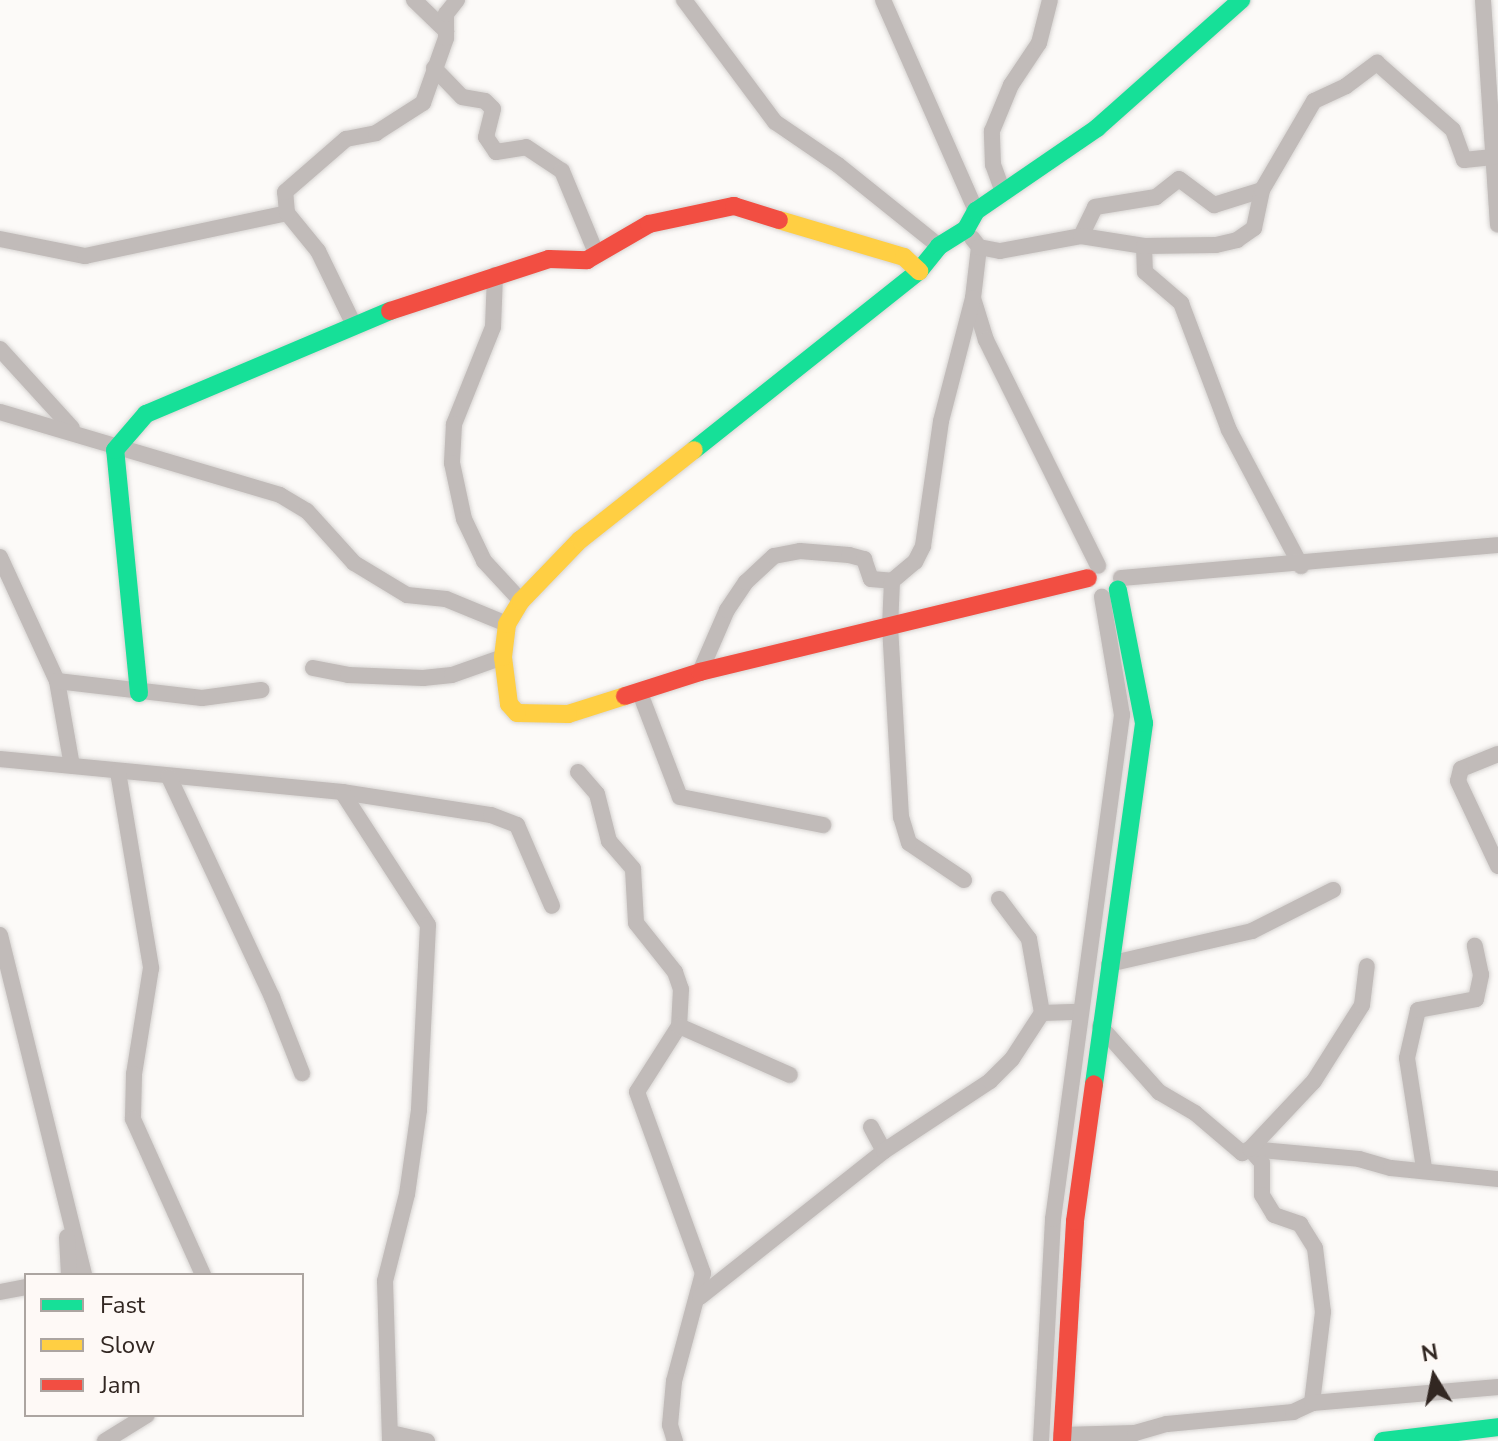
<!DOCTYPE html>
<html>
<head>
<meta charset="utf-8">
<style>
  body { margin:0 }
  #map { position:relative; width:1498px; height:1441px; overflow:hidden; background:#fcfaf8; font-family:"Nunito Sans",sans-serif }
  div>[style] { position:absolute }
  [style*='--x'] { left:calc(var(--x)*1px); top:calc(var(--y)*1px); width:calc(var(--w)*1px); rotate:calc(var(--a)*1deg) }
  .roads { filter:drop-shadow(0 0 2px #d7d4d2) drop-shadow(0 0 2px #d7d4d2) }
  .street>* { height:16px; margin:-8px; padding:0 8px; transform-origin:8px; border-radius:8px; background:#c1bbb9 }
  .fast>* { height:18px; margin:-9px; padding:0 9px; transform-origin:9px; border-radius:9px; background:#16e098 }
  .slow>* { height:18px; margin:-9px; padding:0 9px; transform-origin:9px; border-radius:9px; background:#ffcf43 }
  .jam>* { height:18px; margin:-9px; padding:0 9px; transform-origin:9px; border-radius:9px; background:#f24e42 }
  span { translate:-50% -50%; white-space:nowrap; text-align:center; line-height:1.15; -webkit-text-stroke:6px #fef9f6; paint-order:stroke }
  .legend { position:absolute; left:24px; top:1273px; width:280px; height:144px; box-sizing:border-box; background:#fef9f6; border:2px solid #aca5a1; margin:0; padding:10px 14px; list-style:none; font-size:24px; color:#322722 }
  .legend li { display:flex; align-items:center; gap:16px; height:40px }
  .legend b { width:40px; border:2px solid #aca5a1 }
  .north { position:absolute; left:1394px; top:1337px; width:80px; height:80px; -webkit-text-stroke:6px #fef9f6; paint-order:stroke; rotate:350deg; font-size:22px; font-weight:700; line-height:32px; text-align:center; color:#322722 }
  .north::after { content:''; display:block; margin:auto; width:28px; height:36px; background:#322722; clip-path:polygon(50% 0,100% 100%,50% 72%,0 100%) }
</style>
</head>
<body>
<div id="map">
  <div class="roads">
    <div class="street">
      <div style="--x:414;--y:0;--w:45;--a:44.1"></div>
      <div style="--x:684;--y:0;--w:152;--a:53.3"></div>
      <div style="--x:775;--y:122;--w:76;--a:34.3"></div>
      <div style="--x:838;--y:165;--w:129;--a:38.7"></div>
      <div style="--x:883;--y:0;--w:231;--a:66.2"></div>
      <div style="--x:1483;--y:0;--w:225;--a:86.2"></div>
      <div style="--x:434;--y:68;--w:40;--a:46"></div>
      <div style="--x:462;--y:97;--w:23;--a:10"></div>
      <div style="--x:485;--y:101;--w:11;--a:45"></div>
      <div style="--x:493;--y:109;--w:29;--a:104"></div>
      <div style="--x:486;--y:137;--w:18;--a:56"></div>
      <div style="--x:496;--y:152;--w:30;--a:-9"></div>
      <div style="--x:526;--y:147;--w:43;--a:33.7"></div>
      <div style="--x:562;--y:171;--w:91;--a:67.4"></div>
      <div style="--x:1003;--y:192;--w:29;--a:-110"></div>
      <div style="--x:993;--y:165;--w:34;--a:-92"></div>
      <div style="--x:992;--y:131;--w:50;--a:-67.6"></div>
      <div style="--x:1011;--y:85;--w:50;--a:-56.3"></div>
      <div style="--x:1039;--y:43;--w:44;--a:-75.7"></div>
      <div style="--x:1081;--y:236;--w:32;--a:-64"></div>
      <div style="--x:1095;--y:207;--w:62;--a:-9.3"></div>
      <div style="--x:1156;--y:197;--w:29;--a:-38"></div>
      <div style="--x:1179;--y:179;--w:44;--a:36.6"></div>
      <div style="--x:1214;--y:205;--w:50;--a:-17.4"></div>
      <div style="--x:972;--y:238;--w:11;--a:52"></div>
      <div style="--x:979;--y:247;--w:51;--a:96.7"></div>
      <div style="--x:973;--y:298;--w:44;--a:72.8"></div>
      <div style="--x:986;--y:340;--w:252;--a:63.6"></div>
      <div style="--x:0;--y:239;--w:87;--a:11.3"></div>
      <div style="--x:85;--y:256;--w:207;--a:-12"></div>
      <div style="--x:1144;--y:246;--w:26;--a:88"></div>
      <div style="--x:1145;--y:272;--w:48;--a:40.7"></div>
      <div style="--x:1181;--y:303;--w:136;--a:69.3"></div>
      <div style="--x:1229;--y:430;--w:154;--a:62.1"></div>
      <div style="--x:979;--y:247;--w:21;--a:11"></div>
      <div style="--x:1000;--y:251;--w:82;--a:-10.5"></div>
      <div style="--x:1081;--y:236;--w:64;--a:9"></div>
      <div style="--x:1144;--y:246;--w:72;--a:-0.8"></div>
      <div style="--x:1216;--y:245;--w:22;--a:-13"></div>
      <div style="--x:1237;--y:240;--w:21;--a:-35"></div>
      <div style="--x:1254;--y:228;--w:39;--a:-78"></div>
      <div style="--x:1262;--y:190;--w:103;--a:-59.7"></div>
      <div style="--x:1314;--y:101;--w:35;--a:-25"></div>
      <div style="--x:1346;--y:86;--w:39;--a:-37"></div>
      <div style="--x:1377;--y:63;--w:101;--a:41.4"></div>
      <div style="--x:1453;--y:130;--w:32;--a:70"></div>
      <div style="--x:1464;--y:160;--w:29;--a:-6"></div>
      <div style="--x:495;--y:275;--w:52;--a:92.2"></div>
      <div style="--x:493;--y:327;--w:105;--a:111.9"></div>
      <div style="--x:454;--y:424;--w:39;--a:93"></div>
      <div style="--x:452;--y:463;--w:57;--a:77.9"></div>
      <div style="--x:464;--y:519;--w:47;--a:64.5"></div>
      <div style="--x:484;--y:561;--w:54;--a:47.2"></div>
      <div style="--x:353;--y:323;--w:80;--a:-115.9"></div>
      <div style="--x:318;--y:251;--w:49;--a:-129.2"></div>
      <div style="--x:287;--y:213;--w:21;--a:-95"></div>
      <div style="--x:285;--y:192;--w:81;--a:-41"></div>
      <div style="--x:346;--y:139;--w:31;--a:-11"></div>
      <div style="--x:376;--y:133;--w:56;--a:-32.6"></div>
      <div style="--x:423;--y:103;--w:69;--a:-70.5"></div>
      <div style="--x:446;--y:38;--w:24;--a:-90"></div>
      <div style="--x:446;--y:14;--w:18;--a:-52"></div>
      <div style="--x:0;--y:349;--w:107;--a:47.7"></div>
      <div style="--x:0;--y:412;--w:292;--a:16.5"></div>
      <div style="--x:280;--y:495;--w:31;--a:31"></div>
      <div style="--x:307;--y:511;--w:70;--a:47.9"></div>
      <div style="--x:354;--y:563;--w:62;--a:31.1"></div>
      <div style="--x:407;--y:595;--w:39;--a:6"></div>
      <div style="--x:446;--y:599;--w:66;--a:22.3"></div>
      <div style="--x:0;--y:557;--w:136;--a:65.3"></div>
      <div style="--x:57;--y:681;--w:86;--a:80"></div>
      <div style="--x:1121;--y:578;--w:378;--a:-5"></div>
      <div style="--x:313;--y:668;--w:36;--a:11"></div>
      <div style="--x:348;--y:675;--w:75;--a:2.3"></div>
      <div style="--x:423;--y:678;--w:29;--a:-6"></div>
      <div style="--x:452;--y:675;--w:54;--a:-19.4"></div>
      <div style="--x:700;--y:672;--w:68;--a:-66.5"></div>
      <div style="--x:727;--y:610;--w:34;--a:-56"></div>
      <div style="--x:746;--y:582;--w:38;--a:-43"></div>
      <div style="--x:774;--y:556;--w:26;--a:-11"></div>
      <div style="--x:800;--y:551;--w:49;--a:4.7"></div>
      <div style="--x:849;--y:555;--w:16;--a:15"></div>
      <div style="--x:864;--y:559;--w:21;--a:71"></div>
      <div style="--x:871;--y:579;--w:21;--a:5"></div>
      <div style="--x:57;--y:681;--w:146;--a:6.7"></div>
      <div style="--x:202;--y:698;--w:60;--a:-7.7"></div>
      <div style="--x:640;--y:693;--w:111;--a:69"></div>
      <div style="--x:680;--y:797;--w:146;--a:11.1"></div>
      <div style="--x:1498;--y:754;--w:40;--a:158"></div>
      <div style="--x:1461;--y:769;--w:12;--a:104"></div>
      <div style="--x:1458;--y:781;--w:94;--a:64.8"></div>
      <div style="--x:0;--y:759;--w:344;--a:5.5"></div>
      <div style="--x:342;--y:792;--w:151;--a:8.8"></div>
      <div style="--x:491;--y:815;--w:28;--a:21"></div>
      <div style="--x:517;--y:825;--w:88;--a:66.6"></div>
      <div style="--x:118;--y:772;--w:199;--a:80.4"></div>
      <div style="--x:151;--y:968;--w:107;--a:99.1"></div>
      <div style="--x:134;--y:1074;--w:45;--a:91.3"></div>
      <div style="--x:133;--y:1119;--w:171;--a:65.8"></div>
      <div style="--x:578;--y:772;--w:29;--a:49"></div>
      <div style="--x:597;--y:794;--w:49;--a:75.7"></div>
      <div style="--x:609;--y:841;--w:37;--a:49"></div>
      <div style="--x:633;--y:869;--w:54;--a:86.8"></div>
      <div style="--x:636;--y:923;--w:63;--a:51.5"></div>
      <div style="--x:675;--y:972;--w:18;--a:71"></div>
      <div style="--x:681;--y:989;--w:37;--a:93"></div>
      <div style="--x:679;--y:1026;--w:78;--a:122.5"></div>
      <div style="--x:637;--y:1092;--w:193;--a:70"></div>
      <div style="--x:703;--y:1273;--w:112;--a:105"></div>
      <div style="--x:674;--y:1381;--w:44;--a:95.2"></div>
      <div style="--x:670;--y:1425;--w:17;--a:73"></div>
      <div style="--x:169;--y:777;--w:243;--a:64.9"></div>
      <div style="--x:272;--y:997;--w:82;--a:68.5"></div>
      <div style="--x:342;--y:792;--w:158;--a:57.1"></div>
      <div style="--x:428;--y:925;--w:185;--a:92.8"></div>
      <div style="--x:419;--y:1110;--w:85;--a:98.1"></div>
      <div style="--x:407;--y:1194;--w:90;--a:104.2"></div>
      <div style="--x:385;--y:1281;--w:160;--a:88.2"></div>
      <div style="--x:964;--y:880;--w:66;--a:-146.1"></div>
      <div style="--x:909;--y:843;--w:27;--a:-107"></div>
      <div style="--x:901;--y:817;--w:189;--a:-93.3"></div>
      <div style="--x:890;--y:628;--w:47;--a:-87.6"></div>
      <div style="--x:892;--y:581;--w:30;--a:-40"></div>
      <div style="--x:915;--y:562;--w:18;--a:-63"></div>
      <div style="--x:923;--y:546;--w:126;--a:-81.8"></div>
      <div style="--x:941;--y:421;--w:127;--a:-75.4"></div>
      <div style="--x:999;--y:899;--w:50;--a:53.1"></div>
      <div style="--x:1029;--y:939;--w:75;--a:80"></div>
      <div style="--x:0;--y:935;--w:350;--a:76.1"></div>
      <div style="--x:1109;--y:964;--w:147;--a:-13"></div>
      <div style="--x:1252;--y:931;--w:91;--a:-26.8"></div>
      <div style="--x:679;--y:1026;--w:121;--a:23.8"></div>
      <div style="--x:1100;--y:1026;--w:89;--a:48.2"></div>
      <div style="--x:1159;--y:1092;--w:42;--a:30.3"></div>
      <div style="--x:1195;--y:1113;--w:62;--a:40.4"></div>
      <div style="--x:1242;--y:1153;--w:9;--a:-27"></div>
      <div style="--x:1250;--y:1149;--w:109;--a:5.2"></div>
      <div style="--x:1359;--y:1159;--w:33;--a:16"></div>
      <div style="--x:1391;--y:1168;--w:108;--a:5.9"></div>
      <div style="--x:871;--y:1127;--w:27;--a:62"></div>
      <div style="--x:1250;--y:1149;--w:18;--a:49"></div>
      <div style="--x:1262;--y:1163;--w:32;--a:90"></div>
      <div style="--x:1262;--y:1195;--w:23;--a:59"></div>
      <div style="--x:1274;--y:1215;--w:28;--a:19"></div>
      <div style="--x:1300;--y:1224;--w:28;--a:58"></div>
      <div style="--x:1315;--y:1248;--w:64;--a:82.9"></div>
      <div style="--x:1323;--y:1312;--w:92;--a:96.9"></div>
      <div style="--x:1250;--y:1149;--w:93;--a:-46.7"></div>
      <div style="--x:1314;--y:1081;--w:90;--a:-57.7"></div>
      <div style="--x:1362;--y:1005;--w:39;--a:-83"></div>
      <div style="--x:1424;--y:1168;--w:111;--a:-98.8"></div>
      <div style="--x:1407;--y:1058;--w:49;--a:-77.1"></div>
      <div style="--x:1418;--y:1010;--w:59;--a:-10.7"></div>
      <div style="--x:1476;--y:999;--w:25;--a:-78"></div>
      <div style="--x:1481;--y:975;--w:30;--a:-102"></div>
      <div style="--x:67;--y:1237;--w:38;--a:87"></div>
      <div style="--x:0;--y:1292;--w:26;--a:-11"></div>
      <div style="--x:700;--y:1297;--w:235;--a:-38.4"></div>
      <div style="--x:884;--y:1151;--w:127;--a:-33.4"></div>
      <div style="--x:990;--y:1081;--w:31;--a:-45"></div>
      <div style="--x:1012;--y:1059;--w:55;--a:-56.9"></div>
      <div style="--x:1042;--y:1013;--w:37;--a:-2"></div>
      <div style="--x:391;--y:1433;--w:37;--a:13"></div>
      <div style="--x:1061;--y:1435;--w:74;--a:-1.5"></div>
      <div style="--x:1135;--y:1433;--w:33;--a:-16"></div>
      <div style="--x:1167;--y:1424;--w:127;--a:-5.4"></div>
      <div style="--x:1293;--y:1412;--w:21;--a:-25"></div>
      <div style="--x:1312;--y:1403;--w:187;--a:-4.9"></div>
      <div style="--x:105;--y:1441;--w:49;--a:-31.8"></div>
      <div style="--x:1041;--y:1441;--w:222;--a:-86.9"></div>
      <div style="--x:1053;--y:1219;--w:509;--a:-82.2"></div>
      <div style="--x:1122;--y:715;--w:120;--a:-99.6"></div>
    </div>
    <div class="fast">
      <div style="--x:694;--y:450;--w:288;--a:-38.5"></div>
      <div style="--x:919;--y:271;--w:32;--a:-51"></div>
      <div style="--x:939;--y:246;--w:32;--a:-32"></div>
      <div style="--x:966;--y:229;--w:21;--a:-61"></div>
      <div style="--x:976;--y:211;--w:147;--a:-34.4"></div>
      <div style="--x:1097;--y:128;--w:193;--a:-41.6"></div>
      <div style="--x:139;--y:693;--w:244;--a:-95.6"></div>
      <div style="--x:115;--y:450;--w:48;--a:-49.3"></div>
      <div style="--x:146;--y:414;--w:265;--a:-22.9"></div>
      <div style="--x:1094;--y:1084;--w:364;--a:-82.1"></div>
      <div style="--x:1144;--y:723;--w:136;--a:-101.1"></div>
      <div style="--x:1383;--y:1441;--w:116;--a:-6.9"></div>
    </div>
    <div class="slow">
      <div style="--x:779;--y:220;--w:130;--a:16.5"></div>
      <div style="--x:904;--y:257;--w:21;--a:43"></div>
      <div style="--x:625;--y:696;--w:60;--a:162.5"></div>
      <div style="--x:568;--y:714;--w:51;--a:-178.9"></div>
      <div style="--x:517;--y:713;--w:12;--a:-132"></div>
      <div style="--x:509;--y:704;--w:47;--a:-97.3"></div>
      <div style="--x:503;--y:657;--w:33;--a:-83"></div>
      <div style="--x:507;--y:624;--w:27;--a:-59"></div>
      <div style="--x:521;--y:601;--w:85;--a:-46"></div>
      <div style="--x:580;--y:540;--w:145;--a:-38.3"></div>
    </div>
    <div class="jam">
      <div style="--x:390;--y:311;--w:167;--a:-18.1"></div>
      <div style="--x:549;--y:259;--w:38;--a:2"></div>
      <div style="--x:587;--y:260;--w:72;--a:-30.1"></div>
      <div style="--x:649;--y:224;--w:87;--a:-12"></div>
      <div style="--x:734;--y:206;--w:47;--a:17.3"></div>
      <div style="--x:625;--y:696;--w:79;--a:-17.7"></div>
      <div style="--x:700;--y:672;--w:399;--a:-13.6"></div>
      <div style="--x:1062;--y:1441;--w:220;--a:-86.6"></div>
      <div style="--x:1075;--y:1221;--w:138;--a:-82.1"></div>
    </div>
  </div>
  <ul class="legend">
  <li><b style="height:10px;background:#16e098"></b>Fast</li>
  <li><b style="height:10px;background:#ffcf43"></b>Slow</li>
  <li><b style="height:10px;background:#f24e42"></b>Jam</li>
  </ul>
  <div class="north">N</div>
</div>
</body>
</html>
